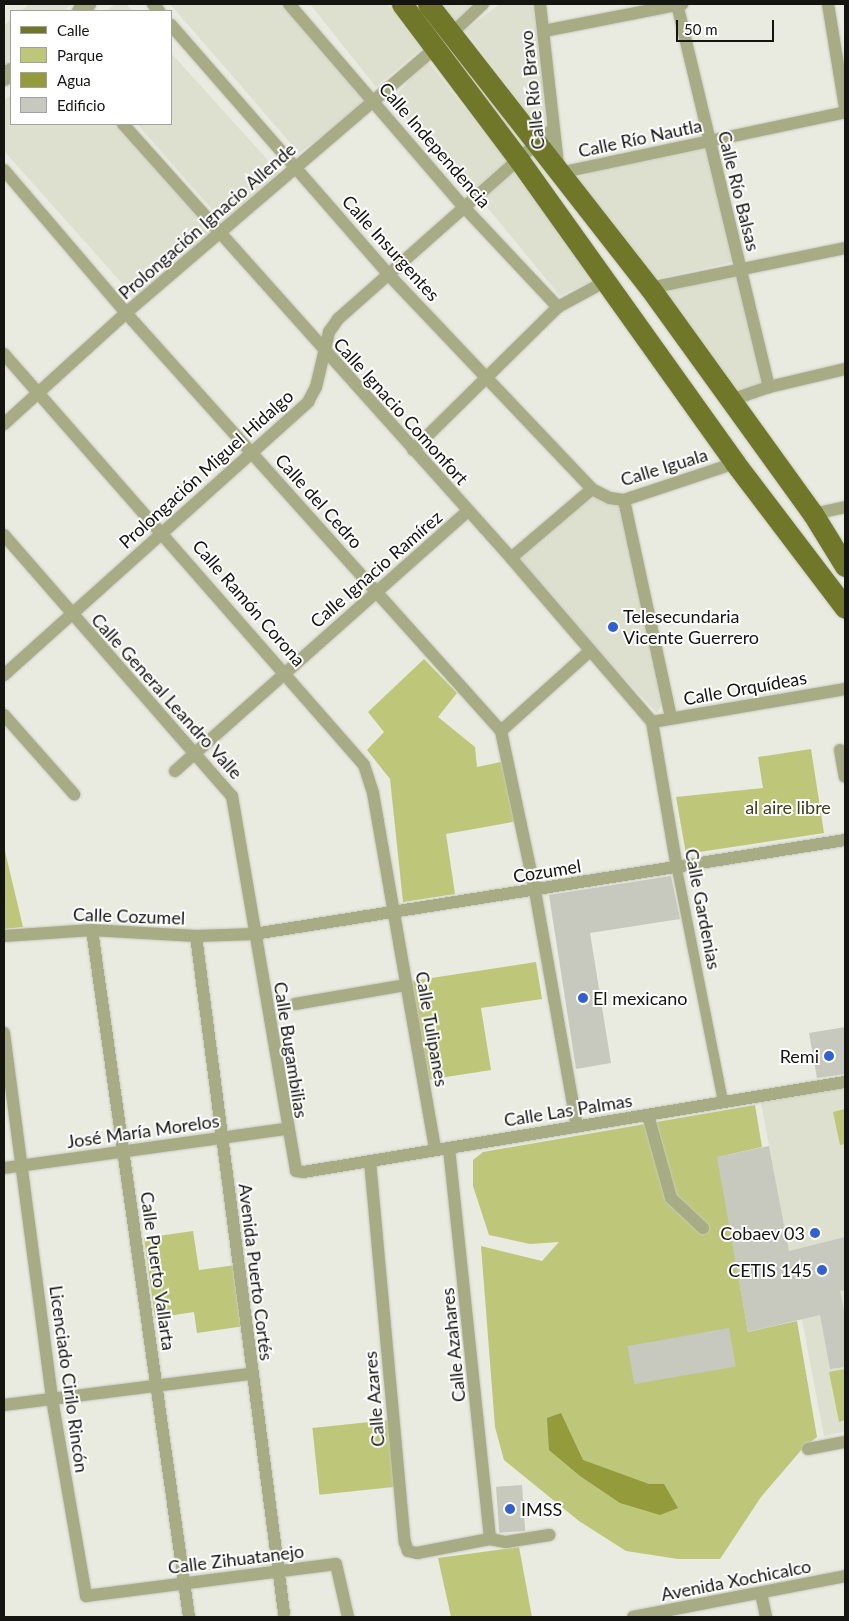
<!DOCTYPE html>
<html>
<head>
<meta charset="utf-8">
<style>
  body { margin:0 }
  #map { position:relative; width:849px; height:1621px; overflow:hidden; background:#e9eae0; font-family:Lato,sans-serif }
  div>[style] { position:absolute }
  [style*='--x'] { left:calc(var(--x)*1px); top:calc(var(--y)*1px); width:calc(var(--w)*1px); rotate:calc(var(--a)*1deg) }
  .built>* { inset:0; background:#dde0cf }
  .green>* { inset:0; background:#bec779; transform-origin:0 0 }
  .water>* { inset:0; background:#939b3a }
  .building>* { inset:0; background:#c7c8be; transform-origin:0 0 }
  .roads { filter:drop-shadow(0 0 1px #c7c8bf) drop-shadow(0 0 1px #c7c8bf) }
  .pedestrian>* { height:10px; margin:-5px; padding:0 5px; transform-origin:5px; border-radius:5px; background:#a7ac85 }
  .minor>* { height:12px; margin:-6px; padding:0 6px; transform-origin:6px; border-radius:6px; background:#a7ac85 }
  .tertiary>* { height:16px; margin:-8px; padding:0 8px; transform-origin:8px; border-radius:8px; background:#a7ac85 }
  .primary>* { height:21px; margin:-10.5px; padding:0 10.5px; transform-origin:10.5px; border-radius:10.5px; background:#717728 }
  .dots>* { width:14px; height:14px; translate:-50% -50%; box-sizing:border-box; border:2px solid #fff; border-radius:50% }
  span { translate:-50% -50%; white-space:nowrap; text-align:center; line-height:1.15; -webkit-text-stroke:4px #fff; paint-order:stroke }
  .street-label { font-size:18px; color:#141511 }
  .poi-label { font-size:18px; color:#141511 }
  .left { translate:0 -50%; text-align:left }
  .right { translate:-100% -50%; text-align:right }
  .park-label { font-size:18px; color:#3b3e16 }
  .frame { position:absolute; inset:0; border:5px solid #141511; pointer-events:none }
  .legend { position:absolute; left:10px; top:10px; width:162px; height:115px; box-sizing:border-box; background:#fff; border:1px solid #a1a1a0; margin:0; padding:6px 9px; list-style:none; font-size:15px; color:#141511 }
  .legend li { display:flex; align-items:center; gap:10px; height:25px }
  .legend b { width:25px; border:1px solid #a1a1a0 }
  .scale { position:absolute; left:676px; top:20px; width:98px; height:22px; box-sizing:border-box; border:2px solid #141511; border-top:0; padding-left:6px; font-size:15px; line-height:18px; white-space:nowrap; color:#141511; -webkit-text-stroke:4px #fff; paint-order:stroke }
</style>
</head>
<body>
<div id="map">
  <div class="built">
    <div style="clip-path:polygon(29px 4px,72px 4px,64px 11px,21px 11px)"></div>
    <div style="clip-path:polygon(115px 4px,126px 4px,133px 11px,107px 11px)"></div>
    <div style="clip-path:polygon(170px 4px,295px 4px,374px 98px,299px 153px)"></div>
    <div style="clip-path:polygon(310px 4px,387px 4px,421px 49px,376px 87px)"></div>
    <div style="clip-path:polygon(436px 4px,475px 4px,453px 26px)"></div>
    <div style="clip-path:polygon(500px 4px,533px 4px,550px 142px,465px 30px)"></div>
    <div style="clip-path:polygon(11px 20px,11px 59px,4px 66px,4px 26px)"></div>
    <div style="clip-path:polygon(171px 53px,285px 179px,230px 230px,137px 124px,171px 124px)"></div>
    <div style="clip-path:polygon(426px 59px,507px 162px,472px 190px,391px 102px)"></div>
    <div style="clip-path:polygon(11px 95px,11px 124px,123px 124px,219px 235px,136px 299px,4px 151px,4px 101px)"></div>
    <div style="clip-path:polygon(707px 139px,738px 261px,650px 280px,575px 178px)"></div>
    <div style="clip-path:polygon(513px 172px,595px 279px,560px 296px,478px 196px)"></div>
    <div style="clip-path:polygon(739px 272px,766px 382px,742px 410px,657px 290px)"></div>
    <div style="clip-path:polygon(592px 489px,624px 500px,666px 696px,657px 713px,511px 558px)"></div>
    <div style="clip-path:polygon(845px 1087px,845px 1432px,824px 1436px,761px 1103px)"></div>
  </div>
  <div class="green">
    <div style="clip-path:polygon(424px 659px,457px 693px,438px 717px,475px 747px,477px 767px,510px 760px,524px 820px,446px 834px,455px 894px,403px 902px,390px 779px,367px 750px,384px 732px,368px 712px)"></div>
    <div style="clip-path:polygon(811px 749px,824px 833px,686px 854px,676px 797px,763px 788px,758px 757px)"></div>
    <div style="clip-path:polygon(4px 847px,23px 927px,4px 929px)"></div>
    <div style="clip-path:polygon(536px 962px,542px 999px,481px 1008px,491px 1070px,427px 1080px,412px 981px)"></div>
    <div style="clip-path:polygon(755px 1105px,762px 1147px,718px 1157px,748px 1332px,797px 1321px,817px 1437px,803px 1448px,761px 1497px,720px 1559px,678px 1559px,626px 1551px,579px 1521px,504px 1460px,495px 1427px,481px 1246px,542px 1261px,559px 1242px,530px 1244px,489px 1235px,473px 1186px,473px 1160px,483px 1152px)"></div>
    <div style="clip-path:polygon(845px 1109px,845px 1144px,840px 1145px,833px 1112px)"></div>
    <div style="clip-path:polygon(193px 1231px,199px 1270px,236px 1265px,245px 1326px,197px 1333px,194px 1312px,155px 1318px,144px 1238px)"></div>
    <div style="clip-path:polygon(845px 1369px,845px 1420px,839px 1422px,829px 1372px)"></div>
    <div style="left:389px;top:1420px;width:67px;height:77px;rotate:84deg"></div>
    <div style="clip-path:polygon(519px 1547px,532px 1617px,451px 1617px,438px 1558px)"></div>
  </div>
  <div class="water">
    <div style="clip-path:polygon(561px 1413px,583px 1460px,649px 1484px,664px 1484px,678px 1508px,660px 1515px,620px 1503px,580px 1476px,549px 1450px,547px 1418px)"></div>
  </div>
  <div class="building">
    <div style="clip-path:polygon(671px 876px,680px 919px,590px 933px,611px 1063px,576px 1069px,549px 895px)"></div>
    <div style="clip-path:polygon(845px 1027px,845px 1074px,817px 1078px,809px 1033px)"></div>
    <div style="clip-path:polygon(769px 1146px,789px 1251px,845px 1237px,845px 1290px,840px 1291px,845px 1315px,845px 1367px,830px 1369px,820px 1315px,748px 1332px,717px 1157px)"></div>
    <div style="left:729px;top:1328px;width:39px;height:103px;rotate:80deg"></div>
    <div style="left:522px;top:1485px;width:46px;height:26px;rotate:86deg"></div>
  </div>
  <div class="roads">
    <div class="pedestrian">
      <div style="--x:677;--y:869;--w:237;--a:78.8"></div>
    </div>
    <div class="minor">
      <div style="--x:153;--y:4;--w:9;--a:49"></div>
      <div style="--x:289;--y:4;--w:267;--a:49.3"></div>
      <div style="--x:463;--y:206;--w:139;--a:46.8"></div>
      <div style="--x:540;--y:4;--w:170;--a:83.6"></div>
      <div style="--x:559;--y:173;--w:292;--a:-12"></div>
      <div style="--x:677;--y:4;--w:394;--a:76.5"></div>
      <div style="--x:828;--y:4;--w:105;--a:80.7"></div>
      <div style="--x:171;--y:25;--w:330;--a:48.9"></div>
      <div style="--x:388;--y:274;--w:296;--a:46.5"></div>
      <div style="--x:592;--y:489;--w:20;--a:27"></div>
      <div style="--x:610;--y:498;--w:14;--a:8"></div>
      <div style="--x:624;--y:500;--w:117;--a:-18.4"></div>
      <div style="--x:544;--y:31;--w:141;--a:-11.1"></div>
      <div style="--x:451;--y:34;--w:44;--a:-43.2"></div>
      <div style="--x:123;--y:124;--w:582;--a:48.2"></div>
      <div style="--x:511;--y:558;--w:216;--a:49.3"></div>
      <div style="--x:4;--y:170;--w:188;--a:49.5"></div>
      <div style="--x:126;--y:313;--w:562;--a:48.1"></div>
      <div style="--x:501;--y:731;--w:164;--a:78"></div>
      <div style="--x:535;--y:891;--w:239;--a:79.9"></div>
      <div style="--x:650;--y:288;--w:199;--a:-11.6"></div>
      <div style="--x:4;--y:354;--w:546;--a:48.78"></div>
      <div style="--x:364;--y:765;--w:29;--a:72"></div>
      <div style="--x:373;--y:793;--w:362;--a:80.1"></div>
      <div style="--x:731;--y:400;--w:40;--a:-18.9"></div>
      <div style="--x:769;--y:387;--w:78;--a:-13.3"></div>
      <div style="--x:4;--y:424;--w:165;--a:-42.3"></div>
      <div style="--x:126;--y:313;--w:407;--a:-40.6"></div>
      <div style="--x:413;--y:450;--w:204;--a:-44.6"></div>
      <div style="--x:558;--y:307;--w:52;--a:-28.5"></div>
      <div style="--x:624;--y:500;--w:223;--a:77.8"></div>
      <div style="--x:813;--y:514;--w:33;--a:-12"></div>
      <div style="--x:4;--y:535;--w:347;--a:48.9"></div>
      <div style="--x:232;--y:796;--w:380;--a:80.3"></div>
      <div style="--x:296;--y:1171;--w:8;--a:7"></div>
      <div style="--x:304;--y:1172;--w:548;--a:-9.45"></div>
      <div style="--x:511;--y:558;--w:106;--a:-40.4"></div>
      <div style="--x:4;--y:675;--w:409;--a:-41.9"></div>
      <div style="--x:308;--y:402;--w:17;--a:-62"></div>
      <div style="--x:316;--y:387;--w:57;--a:-76.7"></div>
      <div style="--x:329;--y:332;--w:16;--a:-55"></div>
      <div style="--x:338;--y:319;--w:288;--a:-41.5"></div>
      <div style="--x:4;--y:715;--w:106;--a:48.5"></div>
      <div style="--x:652;--y:722;--w:196;--a:-9.7"></div>
      <div style="--x:652;--y:722;--w:149;--a:80.3"></div>
      <div style="--x:501;--y:731;--w:120;--a:-42"></div>
      <div style="--x:840;--y:750;--w:27;--a:80"></div>
      <div style="--x:175;--y:771;--w:392;--a:-41.6"></div>
      <div style="--x:92;--y:930;--w:694;--a:81.96"></div>
      <div style="--x:4;--y:936;--w:88;--a:-3.9"></div>
      <div style="--x:92;--y:930;--w:104;--a:3.3"></div>
      <div style="--x:196;--y:936;--w:58;--a:-2"></div>
      <div style="--x:254;--y:934;--w:598;--a:-9.04"></div>
      <div style="--x:196;--y:936;--w:683;--a:82.59"></div>
      <div style="--x:295;--y:1004;--w:113;--a:-9.7"></div>
      <div style="--x:4;--y:1033;--w:369;--a:82.5"></div>
      <div style="--x:52;--y:1399;--w:200;--a:80.2"></div>
      <div style="--x:86;--y:1596;--w:252;--a:-7.3"></div>
      <div style="--x:336;--y:1564;--w:54;--a:77.2"></div>
      <div style="--x:648;--y:1115;--w:86;--a:74.5"></div>
      <div style="--x:671;--y:1198;--w:44;--a:43.2"></div>
      <div style="--x:449;--y:1148;--w:393;--a:84"></div>
      <div style="--x:370;--y:1161;--w:383;--a:84.8"></div>
      <div style="--x:405;--y:1542;--w:9;--a:72"></div>
      <div style="--x:408;--y:1551;--w:9;--a:13"></div>
      <div style="--x:417;--y:1553;--w:74;--a:-10.9"></div>
      <div style="--x:4;--y:1168;--w:285;--a:-7.9"></div>
      <div style="--x:4;--y:1405;--w:249;--a:-7.2"></div>
      <div style="--x:808;--y:1449;--w:38;--a:-11"></div>
      <div style="--x:490;--y:1539;--w:16;--a:11"></div>
      <div style="--x:506;--y:1542;--w:44;--a:-9.2"></div>
      <div style="--x:761;--y:1593;--w:25;--a:78"></div>
      <div style="--x:633;--y:1617;--w:216;--a:-10.9"></div>
    </div>
    <div class="tertiary">
      <div style="--x:80;--y:11;--w:11;--a:-41"></div>
      <div style="--x:4;--y:78;--w:10;--a:-45"></div>
    </div>
    <div class="primary">
      <div style="--x:402;--y:4;--w:195;--a:53.1"></div>
      <div style="--x:519;--y:160;--w:372;--a:54.5"></div>
      <div style="--x:735;--y:463;--w:182;--a:52.8"></div>
      <div style="--x:428;--y:4;--w:360;--a:52"></div>
      <div style="--x:650;--y:288;--w:279;--a:54.2"></div>
      <div style="--x:813;--y:514;--w:61;--a:58.4"></div>
    </div>
  </div>
  <div class="dots">
    <div style="left:613px;top:627px;background:#3161d0"></div>
    <div style="left:583px;top:998px;background:#3161d0"></div>
    <div style="left:829px;top:1056px;background:#3161d0"></div>
    <div style="left:815px;top:1233px;background:#3161d0"></div>
    <div style="left:822px;top:1270px;background:#3161d0"></div>
    <div style="left:510px;top:1509px;background:#3161d0"></div>
  </div>
  <div class="street-label">
    <span style="left:532px;top:90px;rotate:-96deg">Calle Río Bravo</span>
    <span style="left:640px;top:138px;rotate:-12deg">Calle Río Nautla</span>
    <span style="left:435px;top:145px;rotate:49deg">Calle Independencia</span>
    <span style="left:739px;top:191px;rotate:76deg">Calle Río Balsas</span>
    <span style="left:207px;top:221px;rotate:-41deg">Prolongación Ignacio Allende</span>
    <span style="left:391px;top:248px;rotate:48deg">Calle Insurgentes</span>
    <span style="left:401px;top:411px;rotate:48deg">Calle Ignacio Comonfort</span>
    <span style="left:664px;top:467px;rotate:-17deg">Calle Iguala</span>
    <span style="left:206px;top:469px;rotate:-42deg">Prolongación Miguel Hidalgo</span>
    <span style="left:319px;top:501px;rotate:48deg">Calle del Cedro</span>
    <span style="left:376px;top:569px;rotate:-41deg">Calle Ignacio Ramírez</span>
    <span style="left:249px;top:603px;rotate:49deg">Calle Ramón Corona</span>
    <span style="left:745px;top:688px;rotate:-10deg">Calle Orquídeas</span>
    <span style="left:167px;top:696px;rotate:48deg">Calle General Leandro Valle</span>
    <span style="left:547px;top:871px;rotate:-9deg">Cozumel</span>
    <span style="left:703px;top:909px;rotate:79deg">Calle Gardenias</span>
    <span style="left:129px;top:916px;rotate:2deg">Calle Cozumel</span>
    <span style="left:432px;top:1029px;rotate:80deg">Calle Tulipanes</span>
    <span style="left:291px;top:1050px;rotate:81deg">Calle Bugambilias</span>
    <span style="left:568px;top:1110px;rotate:-9deg">Calle Las Palmas</span>
    <span style="left:143px;top:1131px;rotate:-8deg">José María Morelos</span>
    <span style="left:158px;top:1271px;rotate:82deg">Calle Puerto Vallarta</span>
    <span style="left:256px;top:1272px;rotate:83deg">Avenida Puerto Cortés</span>
    <span style="left:453px;top:1345px;rotate:-96deg">Calle Azahares</span>
    <span style="left:69px;top:1379px;rotate:82deg">Licenciado Cirilo Rincón</span>
    <span style="left:374px;top:1399px;rotate:-95deg">Calle Azares</span>
    <span style="left:236px;top:1559px;rotate:-7deg">Calle Zihuatanejo</span>
    <span style="left:736px;top:1580px;rotate:-11deg">Avenida Xochicalco</span>
  </div>
  <div class="poi-label">
    <span class="left" style="left:623px;top:627px">Telesecundaria<br>Vicente Guerrero</span>
    <span class="left" style="left:593px;top:998px">El mexicano</span>
    <span class="right" style="left:819px;top:1056px">Remi</span>
    <span class="right" style="left:805px;top:1233px">Cobaev 03</span>
    <span class="right" style="left:812px;top:1270px">CETIS 145</span>
    <span class="left" style="left:521px;top:1509px">IMSS</span>
  </div>
  <div class="park-label">
    <span style="left:788px;top:807px">al aire libre</span>
  </div>
  <div class="frame"></div>
  <ul class="legend">
  <li><b style="height:6px;background:#717728"></b>Calle</li>
  <li><b style="height:14px;background:#bec779"></b>Parque</li>
  <li><b style="height:14px;background:#939b3a"></b>Agua</li>
  <li><b style="height:14px;background:#c7c8be"></b>Edificio</li>
  </ul>
  <div class="scale">50 m</div>
</div>
</body>
</html>
